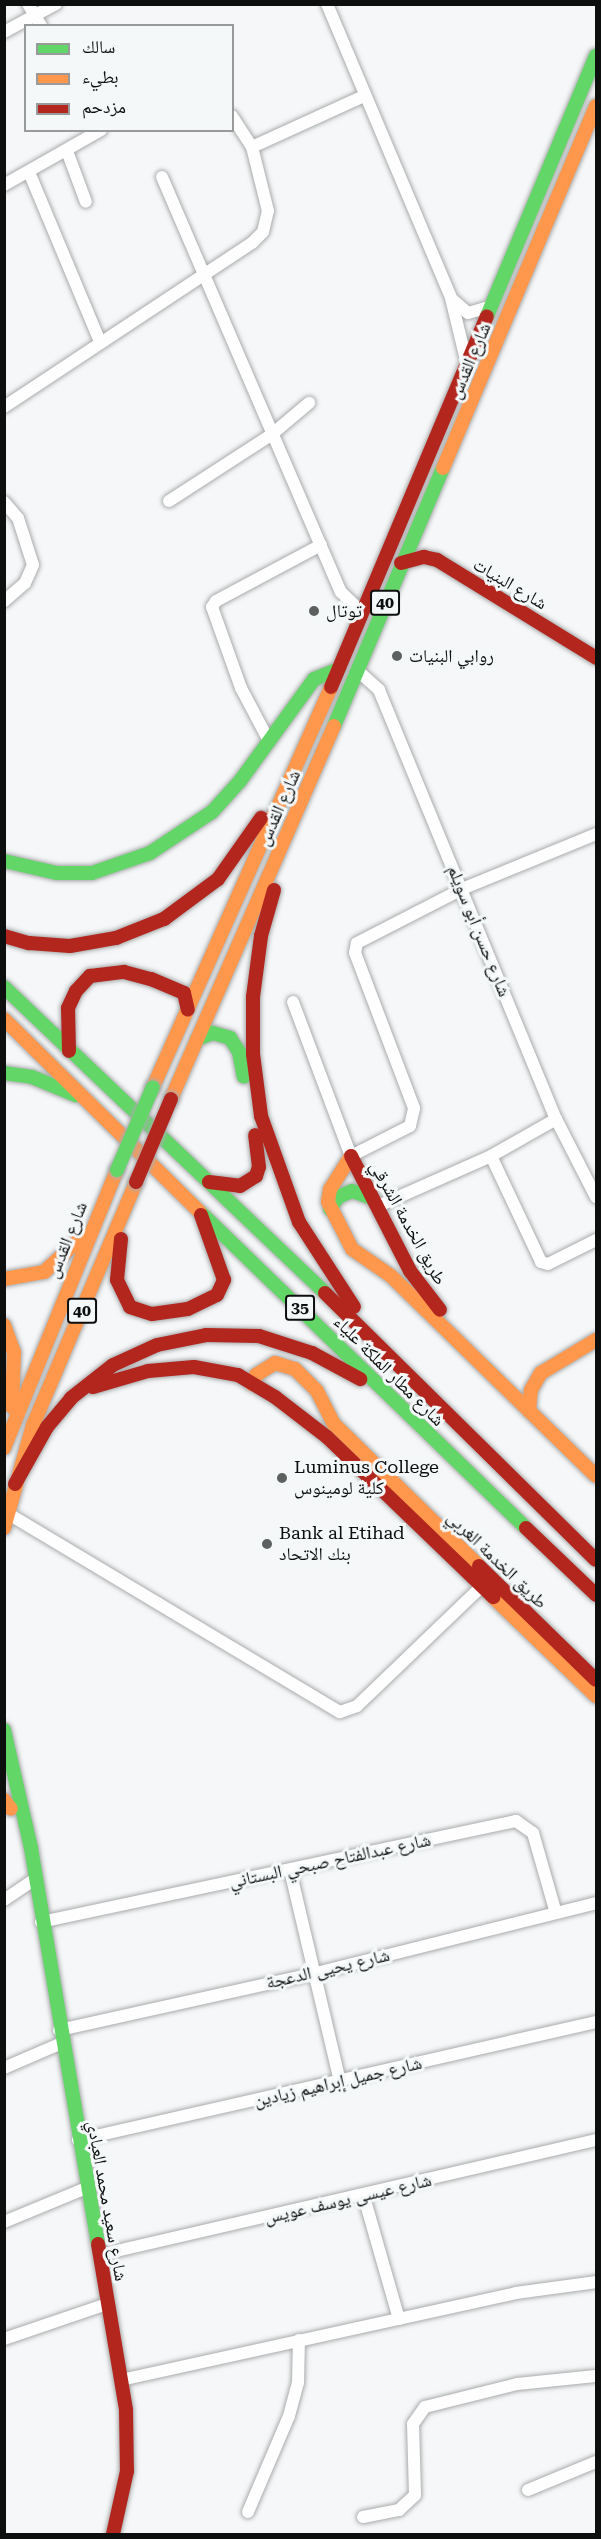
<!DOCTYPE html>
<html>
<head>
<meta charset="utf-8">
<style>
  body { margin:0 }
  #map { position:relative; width:601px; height:2539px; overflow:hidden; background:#f5f7f8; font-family:"Roboto Serif","Noto Naskh Arabic",serif }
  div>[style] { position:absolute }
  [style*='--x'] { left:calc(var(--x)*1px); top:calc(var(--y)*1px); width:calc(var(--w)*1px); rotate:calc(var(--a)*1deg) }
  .roads { filter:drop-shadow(0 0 2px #aaabac) drop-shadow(0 0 2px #aaabac) }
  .street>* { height:12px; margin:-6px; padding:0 6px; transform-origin:6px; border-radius:6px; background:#fefefe }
  .fast>* { height:14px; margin:-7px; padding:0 7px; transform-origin:7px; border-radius:7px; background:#63d668 }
  .slow>* { height:14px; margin:-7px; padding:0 7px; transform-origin:7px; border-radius:7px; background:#ff974d }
  .jam>* { height:14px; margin:-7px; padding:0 7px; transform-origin:7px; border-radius:7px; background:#b3261e }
  .bridges { filter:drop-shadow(0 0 2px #aaabac) drop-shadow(0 0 2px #aaabac) }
  .fast-bridge>* { height:14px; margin:-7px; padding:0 7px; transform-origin:7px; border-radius:7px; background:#63d668 }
  .jam-bridge>* { height:14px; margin:-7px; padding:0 7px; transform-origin:7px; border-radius:7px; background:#b3261e }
  .dots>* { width:16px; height:16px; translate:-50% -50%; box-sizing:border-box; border:3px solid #f4f8f9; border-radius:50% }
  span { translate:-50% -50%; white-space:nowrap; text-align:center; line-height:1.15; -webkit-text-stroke:6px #f4f8f9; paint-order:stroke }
  .shield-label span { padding:2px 4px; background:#f4f8f9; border:2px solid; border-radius:4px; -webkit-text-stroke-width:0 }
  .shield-label { font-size:16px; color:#0d0e0e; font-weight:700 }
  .street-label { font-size:18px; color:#0d0e0e }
  .poi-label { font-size:18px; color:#0d0e0e }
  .left { translate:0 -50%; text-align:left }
  .frame { position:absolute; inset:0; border:6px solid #0d0e0e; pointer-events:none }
  .legend { position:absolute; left:24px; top:24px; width:210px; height:108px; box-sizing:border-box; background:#f4f8f9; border:2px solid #989a9b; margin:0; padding:8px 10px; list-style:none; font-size:18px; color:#0d0e0e }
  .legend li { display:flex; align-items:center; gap:12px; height:30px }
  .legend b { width:30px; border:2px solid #989a9b }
</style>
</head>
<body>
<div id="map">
  <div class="roads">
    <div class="street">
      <div style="--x:28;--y:4;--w:26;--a:59"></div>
      <div style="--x:327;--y:4;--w:319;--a:67.1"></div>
      <div style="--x:451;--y:298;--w:64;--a:76.4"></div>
      <div style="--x:4;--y:32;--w:59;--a:-28.3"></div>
      <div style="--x:252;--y:147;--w:123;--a:-24.5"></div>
      <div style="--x:67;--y:151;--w:54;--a:69.6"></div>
      <div style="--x:29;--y:172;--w:184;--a:67.3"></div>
      <div style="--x:162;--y:177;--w:452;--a:66.7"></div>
      <div style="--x:341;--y:592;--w:29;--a:44"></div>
      <div style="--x:4;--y:185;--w:112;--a:-29.6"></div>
      <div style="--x:454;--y:301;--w:18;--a:41"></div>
      <div style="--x:468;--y:313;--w:22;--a:-16"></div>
      <div style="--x:4;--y:407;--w:299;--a:-33.5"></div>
      <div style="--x:253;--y:242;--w:14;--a:-45"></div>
      <div style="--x:263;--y:232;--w:22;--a:-77"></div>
      <div style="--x:268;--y:211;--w:66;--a:-104"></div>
      <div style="--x:252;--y:147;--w:37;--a:-123"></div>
      <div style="--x:169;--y:501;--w:121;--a:-32.9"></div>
      <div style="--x:271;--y:435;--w:50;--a:-40.1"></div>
      <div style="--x:4;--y:502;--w:21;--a:49"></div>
      <div style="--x:18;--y:518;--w:49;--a:72.3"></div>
      <div style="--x:33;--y:565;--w:20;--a:114"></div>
      <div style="--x:25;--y:583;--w:28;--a:139"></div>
      <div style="--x:357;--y:670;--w:30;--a:42"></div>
      <div style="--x:379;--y:690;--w:464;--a:67.6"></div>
      <div style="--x:556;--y:1119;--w:88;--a:62.9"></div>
      <div style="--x:269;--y:741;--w:60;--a:-117.8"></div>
      <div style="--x:241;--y:688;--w:86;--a:-109.7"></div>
      <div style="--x:212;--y:607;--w:7;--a:-56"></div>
      <div style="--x:216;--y:601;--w:119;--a:-28.1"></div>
      <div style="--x:293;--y:1002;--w:165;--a:69.4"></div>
      <div style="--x:351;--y:1156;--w:66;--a:-27"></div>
      <div style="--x:410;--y:1126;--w:18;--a:-77"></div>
      <div style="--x:414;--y:1108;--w:166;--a:-110.8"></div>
      <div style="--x:355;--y:953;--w:10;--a:-79"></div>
      <div style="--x:357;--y:943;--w:118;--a:-27.2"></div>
      <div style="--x:462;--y:889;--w:145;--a:-22.3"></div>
      <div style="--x:491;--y:1156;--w:117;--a:64.7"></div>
      <div style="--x:541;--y:1262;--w:7;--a:16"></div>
      <div style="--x:548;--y:1264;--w:54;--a:-26.6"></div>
      <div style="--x:376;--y:1207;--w:126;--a:-23.9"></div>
      <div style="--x:491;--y:1156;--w:75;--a:-29.6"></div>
      <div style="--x:7;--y:1513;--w:388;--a:30.9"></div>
      <div style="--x:340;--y:1712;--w:18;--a:-19"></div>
      <div style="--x:357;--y:1706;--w:172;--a:-43.8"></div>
      <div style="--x:290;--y:1870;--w:217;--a:76.7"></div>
      <div style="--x:4;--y:1900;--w:37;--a:-34"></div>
      <div style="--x:41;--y:1922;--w:486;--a:-12"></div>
      <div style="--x:516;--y:1821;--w:21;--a:35"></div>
      <div style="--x:533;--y:1833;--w:83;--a:74"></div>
      <div style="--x:59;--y:2030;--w:263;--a:-12.5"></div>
      <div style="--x:316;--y:1973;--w:289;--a:-14"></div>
      <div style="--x:4;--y:2068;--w:63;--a:-23.3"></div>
      <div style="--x:78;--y:2140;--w:531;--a:-12.83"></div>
      <div style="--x:364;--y:2197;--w:127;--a:74"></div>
      <div style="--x:4;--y:2222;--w:89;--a:-22.5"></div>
      <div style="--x:99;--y:2255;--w:510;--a:-13.03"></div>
      <div style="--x:4;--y:2339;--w:109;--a:-18.8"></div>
      <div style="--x:121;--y:2380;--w:404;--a:-12.4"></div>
      <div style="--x:516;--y:2293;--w:81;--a:-7.8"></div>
      <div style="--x:528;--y:2490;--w:74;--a:-22.4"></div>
      <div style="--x:248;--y:2512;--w:104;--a:-66.9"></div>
      <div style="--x:289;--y:2416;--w:34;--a:-75"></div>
      <div style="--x:298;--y:2383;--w:43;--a:-88.7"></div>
      <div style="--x:363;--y:2517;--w:37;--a:-11"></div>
      <div style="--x:399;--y:2510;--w:22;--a:-43"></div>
      <div style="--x:415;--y:2495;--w:71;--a:-91.6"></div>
      <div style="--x:413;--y:2424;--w:21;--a:-55"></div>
      <div style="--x:425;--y:2407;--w:95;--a:-14"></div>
      <div style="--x:517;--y:2384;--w:79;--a:-5.8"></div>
    </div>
    <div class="fast">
      <div style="--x:487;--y:316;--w:282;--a:-67.3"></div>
      <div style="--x:334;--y:726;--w:280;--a:-67.1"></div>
      <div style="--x:4;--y:861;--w:54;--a:12.8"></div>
      <div style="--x:57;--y:873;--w:35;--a:0"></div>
      <div style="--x:92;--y:873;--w:61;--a:-19"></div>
      <div style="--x:150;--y:853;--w:74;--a:-33.5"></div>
      <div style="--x:212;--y:812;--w:42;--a:-47.9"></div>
      <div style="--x:240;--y:781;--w:126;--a:-54"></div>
      <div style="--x:314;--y:679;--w:27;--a:-22"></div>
      <div style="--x:4;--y:987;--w:443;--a:43.6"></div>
      <div style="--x:197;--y:1039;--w:17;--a:-21"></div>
      <div style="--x:213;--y:1033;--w:18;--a:16"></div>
      <div style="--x:230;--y:1038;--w:17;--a:57"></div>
      <div style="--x:239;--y:1052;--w:25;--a:79"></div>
      <div style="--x:4;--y:1073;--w:28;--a:8"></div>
      <div style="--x:32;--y:1077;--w:47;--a:22.7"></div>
      <div style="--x:330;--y:1209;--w:14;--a:-56"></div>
      <div style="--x:338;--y:1197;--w:15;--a:-23"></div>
      <div style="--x:352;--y:1191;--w:21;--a:19"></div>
      <div style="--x:200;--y:1212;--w:454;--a:44.1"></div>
      <div style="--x:4;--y:1730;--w:121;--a:77.1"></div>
      <div style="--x:31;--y:1848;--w:402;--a:80.4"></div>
    </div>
    <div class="slow">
      <div style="--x:443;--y:468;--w:393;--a:-67.1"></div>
      <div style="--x:4;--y:1019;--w:275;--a:44.6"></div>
      <div style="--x:153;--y:1087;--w:438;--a:-66"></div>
      <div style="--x:171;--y:1099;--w:407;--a:-66.4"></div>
      <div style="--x:351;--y:1156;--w:39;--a:122"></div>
      <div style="--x:330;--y:1189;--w:13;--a:99"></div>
      <div style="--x:328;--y:1202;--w:53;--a:62.9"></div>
      <div style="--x:352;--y:1249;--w:47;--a:34.7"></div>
      <div style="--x:391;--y:1276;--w:286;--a:44.3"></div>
      <div style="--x:4;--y:1279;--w:41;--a:-9.9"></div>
      <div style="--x:44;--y:1272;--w:50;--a:-42.6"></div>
      <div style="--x:4;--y:1325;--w:29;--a:70"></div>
      <div style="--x:14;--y:1352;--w:55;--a:92.1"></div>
      <div style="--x:252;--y:1384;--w:10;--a:-66"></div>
      <div style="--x:256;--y:1375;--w:22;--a:-32"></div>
      <div style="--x:275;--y:1363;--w:21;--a:17"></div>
      <div style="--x:295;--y:1369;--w:31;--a:45"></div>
      <div style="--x:317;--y:1391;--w:37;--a:63"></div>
      <div style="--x:334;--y:1424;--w:203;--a:44.4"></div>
      <div style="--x:529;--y:1411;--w:21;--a:-85"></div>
      <div style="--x:531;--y:1390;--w:20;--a:-60"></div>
      <div style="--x:541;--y:1373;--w:64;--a:-31"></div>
      <div style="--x:4;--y:1448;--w:300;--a:-67.9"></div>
      <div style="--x:4;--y:1528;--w:107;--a:-74.3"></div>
      <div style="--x:33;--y:1425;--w:264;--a:-67"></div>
      <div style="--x:493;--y:1597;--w:143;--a:43.9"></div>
      <div style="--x:4;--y:1800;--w:11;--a:52"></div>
    </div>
    <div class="jam">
      <div style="--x:401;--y:563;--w:24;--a:-15"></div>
      <div style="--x:424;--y:557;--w:13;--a:13"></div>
      <div style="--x:437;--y:560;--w:187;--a:31.6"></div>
      <div style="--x:331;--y:687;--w:402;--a:-67.2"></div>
      <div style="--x:274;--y:890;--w:48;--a:105.8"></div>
      <div style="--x:261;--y:936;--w:62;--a:97.5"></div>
      <div style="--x:253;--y:997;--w:57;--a:90"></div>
      <div style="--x:253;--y:1054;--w:63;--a:82.6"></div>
      <div style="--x:261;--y:1116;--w:113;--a:70.3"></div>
      <div style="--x:299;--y:1222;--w:101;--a:57.1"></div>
      <div style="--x:4;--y:936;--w:26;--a:16"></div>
      <div style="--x:29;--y:943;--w:41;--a:4.2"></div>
      <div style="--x:70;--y:946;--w:47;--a:-9.9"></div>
      <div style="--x:116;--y:938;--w:52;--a:-21.6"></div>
      <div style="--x:164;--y:919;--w:67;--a:-36.5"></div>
      <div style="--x:218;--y:879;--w:75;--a:-54.8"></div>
      <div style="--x:69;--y:1051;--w:43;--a:-91.3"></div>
      <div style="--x:68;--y:1008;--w:19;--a:-65"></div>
      <div style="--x:76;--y:991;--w:21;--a:-47"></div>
      <div style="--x:90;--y:976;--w:34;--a:-7"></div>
      <div style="--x:124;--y:972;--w:28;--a:15"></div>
      <div style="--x:151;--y:979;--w:36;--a:23"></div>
      <div style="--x:184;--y:993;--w:17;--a:77"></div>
      <div style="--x:351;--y:1156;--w:129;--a:62.8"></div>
      <div style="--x:410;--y:1271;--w:49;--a:52.4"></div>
      <div style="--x:209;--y:1182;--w:31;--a:7"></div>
      <div style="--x:240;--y:1186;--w:19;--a:-32"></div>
      <div style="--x:256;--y:1176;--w:9;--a:-72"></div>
      <div style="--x:259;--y:1167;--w:32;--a:-97"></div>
      <div style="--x:121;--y:1239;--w:41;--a:95.6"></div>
      <div style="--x:117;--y:1280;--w:30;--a:64"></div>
      <div style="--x:130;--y:1307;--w:23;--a:18"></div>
      <div style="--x:152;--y:1314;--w:36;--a:-8"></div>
      <div style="--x:188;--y:1309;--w:32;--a:-26"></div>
      <div style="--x:217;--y:1295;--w:17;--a:-65"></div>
      <div style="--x:224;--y:1280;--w:69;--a:-109.5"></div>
      <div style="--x:325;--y:1293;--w:380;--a:44.6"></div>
      <div style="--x:93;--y:1387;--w:57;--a:-16.2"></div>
      <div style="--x:148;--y:1371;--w:46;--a:-5"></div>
      <div style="--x:194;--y:1367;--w:45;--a:10.3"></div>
      <div style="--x:238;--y:1375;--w:43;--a:30.7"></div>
      <div style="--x:275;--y:1397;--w:66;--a:37.6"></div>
      <div style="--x:327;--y:1437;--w:231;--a:43.9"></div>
      <div style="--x:15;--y:1484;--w:65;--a:-60.7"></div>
      <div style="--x:47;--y:1427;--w:38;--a:-50"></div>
      <div style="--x:71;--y:1398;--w:53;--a:-38.2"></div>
      <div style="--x:113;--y:1365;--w:48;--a:-24.4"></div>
      <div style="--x:157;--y:1345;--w:50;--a:-11.5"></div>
      <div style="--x:206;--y:1335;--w:53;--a:1.1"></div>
      <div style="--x:259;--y:1336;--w:56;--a:17.8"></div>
      <div style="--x:312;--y:1353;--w:55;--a:28.4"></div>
      <div style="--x:526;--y:1528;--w:97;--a:43.7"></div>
      <div style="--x:479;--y:1566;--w:163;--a:44.3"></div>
      <div style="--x:98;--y:2244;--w:168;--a:80.4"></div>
      <div style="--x:126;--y:2410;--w:61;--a:89.1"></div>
      <div style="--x:127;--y:2471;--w:65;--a:102.5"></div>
    </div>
  </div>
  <div class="bridges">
    <div class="fast-bridge">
      <div style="--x:117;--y:1170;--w:90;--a:-66.6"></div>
    </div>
    <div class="jam-bridge">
      <div style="--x:136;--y:1182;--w:90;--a:-67.1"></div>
    </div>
  </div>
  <div class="dots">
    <div style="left:314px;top:611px;background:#5e6060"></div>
    <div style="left:397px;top:656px;background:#5e6060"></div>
    <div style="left:282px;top:1478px;background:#5e6060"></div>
    <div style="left:267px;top:1544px;background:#5e6060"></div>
  </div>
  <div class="shield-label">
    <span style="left:385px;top:603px">40</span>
    <span style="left:300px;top:1308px">35</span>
    <span style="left:82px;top:1311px">40</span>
  </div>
  <div class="street-label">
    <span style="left:470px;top:361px;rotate:-67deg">شارع القدس</span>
    <span style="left:510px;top:584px;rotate:31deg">شارع البنيات</span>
    <span style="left:279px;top:808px;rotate:-66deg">شارع القدس</span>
    <span style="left:479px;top:931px;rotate:68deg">شارع حسن أبو سويلم</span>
    <span style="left:408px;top:1223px;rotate:61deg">طريق الخدمة الشرقي</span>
    <span style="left:67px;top:1240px;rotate:-68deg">شارع القدس</span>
    <span style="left:389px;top:1371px;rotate:45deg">شارع مطار الملكة علياء</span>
    <span style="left:497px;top:1560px;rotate:44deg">طريق الخدمة الغربي</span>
    <span style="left:330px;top:1861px;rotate:-12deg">شارع عبدالفتاح صبحي البستاني</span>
    <span style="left:328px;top:1969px;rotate:-13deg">شارع يحيى الدعجة</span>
    <span style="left:338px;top:2082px;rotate:-13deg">شارع جميل إبراهيم زيادين</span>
    <span style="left:348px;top:2199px;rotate:-13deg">شارع عيسى يوسف عويس</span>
    <span style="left:107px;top:2201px;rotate:80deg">شارع سعيد محمد العبادي</span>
  </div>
  <div class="poi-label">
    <span class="left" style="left:326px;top:611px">توتال</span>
    <span class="left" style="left:409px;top:656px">روابي البنيات</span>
    <span class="left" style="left:294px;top:1478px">Luminus College<br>كلية لومينوس</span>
    <span class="left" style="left:279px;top:1544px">Bank al Etihad<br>بنك الاتحاد</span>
  </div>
  <div class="frame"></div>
  <ul class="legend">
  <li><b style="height:8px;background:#63d668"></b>سالك</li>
  <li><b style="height:8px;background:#ff974d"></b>بطيء</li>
  <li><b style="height:8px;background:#b3261e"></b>مزدحم</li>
  </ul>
</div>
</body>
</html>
